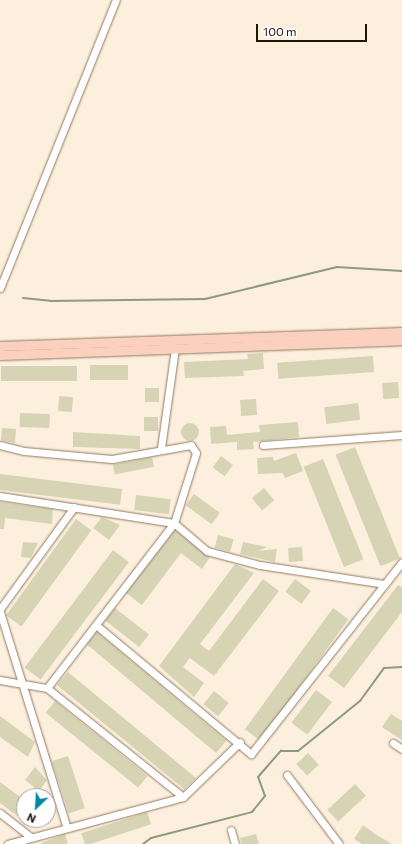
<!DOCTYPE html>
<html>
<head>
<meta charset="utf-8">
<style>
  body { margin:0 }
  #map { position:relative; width:402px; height:844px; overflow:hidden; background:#fdefde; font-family:Commissioner,sans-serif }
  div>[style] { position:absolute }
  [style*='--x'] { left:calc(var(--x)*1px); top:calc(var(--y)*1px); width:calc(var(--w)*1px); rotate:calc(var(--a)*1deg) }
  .stream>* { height:2px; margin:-1px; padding:0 1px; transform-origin:1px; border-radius:1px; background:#8b9a80 }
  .building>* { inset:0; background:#d7d4b5; transform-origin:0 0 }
  .round { border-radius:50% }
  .roads { filter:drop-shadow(0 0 1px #8f7b61) drop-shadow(0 0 1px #8f7b61) }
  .minor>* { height:7px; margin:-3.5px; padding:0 3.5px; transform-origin:3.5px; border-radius:3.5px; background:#fff }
  .major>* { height:9px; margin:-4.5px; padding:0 4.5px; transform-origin:4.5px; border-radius:4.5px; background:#fbd0be }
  span { translate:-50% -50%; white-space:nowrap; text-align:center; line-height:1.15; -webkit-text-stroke:4px #fff; paint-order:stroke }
  .north { position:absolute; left:16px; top:788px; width:40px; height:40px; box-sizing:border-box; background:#fff; border:1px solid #a5a29d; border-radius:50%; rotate:205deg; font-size:11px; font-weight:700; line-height:16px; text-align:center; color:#1e160b }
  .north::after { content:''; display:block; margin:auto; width:14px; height:18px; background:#0087a8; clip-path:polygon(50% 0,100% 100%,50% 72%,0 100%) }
  .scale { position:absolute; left:256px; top:24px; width:111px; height:18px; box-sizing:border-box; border:2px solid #1e160b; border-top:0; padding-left:5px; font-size:12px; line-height:14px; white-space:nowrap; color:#1e160b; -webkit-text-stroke:3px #fff; paint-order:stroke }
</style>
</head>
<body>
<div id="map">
  <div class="stream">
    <div style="--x:23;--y:298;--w:27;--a:6"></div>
    <div style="--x:50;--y:301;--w:155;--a:-0.7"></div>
    <div style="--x:205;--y:299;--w:136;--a:-13.6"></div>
    <div style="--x:337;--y:267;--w:65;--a:3.5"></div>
    <div style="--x:143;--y:844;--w:10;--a:-37"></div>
    <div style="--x:151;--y:838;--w:104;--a:-14.4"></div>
    <div style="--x:252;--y:812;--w:21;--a:-51"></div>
    <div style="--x:265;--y:796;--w:20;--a:-110"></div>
    <div style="--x:258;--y:777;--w:35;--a:-49"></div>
    <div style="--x:281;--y:751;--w:17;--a:0"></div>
    <div style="--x:298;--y:751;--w:80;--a:-38.9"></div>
    <div style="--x:360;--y:701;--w:41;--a:-54"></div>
    <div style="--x:384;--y:668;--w:18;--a:-3"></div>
  </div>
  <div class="building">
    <div style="clip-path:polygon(263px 353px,264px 369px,243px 371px,244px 376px,185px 378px,184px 362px,248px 359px,247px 354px)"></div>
    <div style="left:373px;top:356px;width:16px;height:96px;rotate:86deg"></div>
    <div style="left:90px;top:365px;width:38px;height:15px"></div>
    <div style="left:1px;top:366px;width:76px;height:15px"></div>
    <div style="left:398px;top:382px;width:16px;height:16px;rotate:86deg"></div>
    <div style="left:145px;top:388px;width:14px;height:14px"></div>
    <div style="left:59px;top:396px;width:14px;height:15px;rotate:4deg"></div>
    <div style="left:256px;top:399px;width:16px;height:16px;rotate:86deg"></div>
    <div style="left:358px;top:403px;width:17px;height:34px;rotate:83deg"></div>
    <div style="left:20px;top:413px;width:30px;height:14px;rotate:2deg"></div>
    <div style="left:144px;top:417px;width:14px;height:14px"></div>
    <div style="clip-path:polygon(298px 422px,299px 437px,253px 442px,254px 449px,237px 450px,237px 442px,211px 444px,210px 427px,226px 426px,227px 435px,260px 432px,259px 425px)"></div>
    <div class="round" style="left:181px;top:423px;width:18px;height:18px"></div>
    <div style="clip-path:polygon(2px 428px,16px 429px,15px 443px,1px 440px)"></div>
    <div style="clip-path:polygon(73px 432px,140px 436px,140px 449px,73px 447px)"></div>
    <div style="left:355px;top:447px;width:120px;height:21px;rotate:68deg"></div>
    <div style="clip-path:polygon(296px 453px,303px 471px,285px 478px,283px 473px,258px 474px,257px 458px,273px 457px,274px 461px)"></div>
    <div style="left:221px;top:456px;width:15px;height:14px;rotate:37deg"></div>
    <div style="left:152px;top:457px;width:10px;height:40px;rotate:79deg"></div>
    <div style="left:323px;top:459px;width:108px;height:21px;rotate:68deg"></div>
    <div style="left:0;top:474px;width:123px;height:16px;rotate:7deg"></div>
    <div style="left:264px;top:488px;width:16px;height:16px;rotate:50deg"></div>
    <div style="left:194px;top:494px;width:32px;height:14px;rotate:36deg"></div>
    <div style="left:136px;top:495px;width:35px;height:15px;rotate:7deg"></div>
    <div style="clip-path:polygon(0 502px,53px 509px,52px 524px,5px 518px,4px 529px,0 529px)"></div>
    <div style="clip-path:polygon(102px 517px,120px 525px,109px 540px,93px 528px)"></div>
    <div style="left:76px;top:519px;width:19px;height:119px;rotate:36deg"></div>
    <div style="clip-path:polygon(175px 530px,210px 557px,202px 569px,181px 553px,142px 605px,126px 593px)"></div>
    <div style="left:218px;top:535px;width:16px;height:13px;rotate:15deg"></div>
    <div style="clip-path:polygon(23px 542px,38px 543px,31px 558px,21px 557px)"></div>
    <div style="clip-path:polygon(243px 542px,267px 547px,258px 551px,277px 549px,275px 562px,240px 554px)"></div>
    <div style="left:302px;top:547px;width:14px;height:14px;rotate:86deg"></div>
    <div style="left:113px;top:550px;width:20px;height:147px;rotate:37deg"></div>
    <div style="clip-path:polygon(235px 564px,254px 573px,200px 644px,209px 651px,263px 579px,279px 591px,214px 676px,190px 658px,183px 667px,204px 683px,194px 697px,159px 666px)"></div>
    <div style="left:295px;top:579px;width:20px;height:16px;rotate:37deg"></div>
    <div style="clip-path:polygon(398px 585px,402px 587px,402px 612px,344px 688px,328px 676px)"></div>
    <div style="left:115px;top:608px;width:43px;height:16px;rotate:38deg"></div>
    <div style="left:333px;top:608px;width:19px;height:150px;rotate:36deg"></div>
    <div style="left:97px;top:632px;width:169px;height:16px;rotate:40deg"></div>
    <div style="clip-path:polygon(68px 672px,103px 701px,196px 778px,184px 789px,57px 685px)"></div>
    <div style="left:316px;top:690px;width:20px;height:41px;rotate:37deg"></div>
    <div style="left:214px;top:691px;width:19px;height:17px;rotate:39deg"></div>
    <div style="left:55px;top:701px;width:119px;height:15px;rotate:39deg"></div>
    <div style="clip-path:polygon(391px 714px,402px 721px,402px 740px,382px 727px)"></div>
    <div style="clip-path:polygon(0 716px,35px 742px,28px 757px,0 737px)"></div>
    <div style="left:308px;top:753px;width:16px;height:16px;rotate:47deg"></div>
    <div style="left:68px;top:756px;width:55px;height:17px;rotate:72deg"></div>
    <div style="clip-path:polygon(35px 767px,47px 780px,39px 791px,25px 780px)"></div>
    <div style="clip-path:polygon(0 782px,24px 800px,24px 821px,0 803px)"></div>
    <div style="left:355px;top:784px;width:16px;height:38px;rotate:47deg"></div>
    <div style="left:147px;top:812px;width:13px;height:69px;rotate:72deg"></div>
    <div style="clip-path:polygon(363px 825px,375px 834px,392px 844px,362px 844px,354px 839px)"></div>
    <div style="clip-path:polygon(65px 834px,68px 844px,41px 844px,41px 843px)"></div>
    <div style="clip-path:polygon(256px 834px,259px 844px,242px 844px,240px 838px)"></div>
  </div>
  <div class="roads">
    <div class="minor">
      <div style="--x:0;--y:288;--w:310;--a:-68.1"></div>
      <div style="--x:0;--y:445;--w:25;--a:14"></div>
      <div style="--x:24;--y:451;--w:88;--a:5.2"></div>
      <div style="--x:112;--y:459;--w:80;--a:-10"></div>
      <div style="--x:191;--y:445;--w:9;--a:58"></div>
      <div style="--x:196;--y:453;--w:73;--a:107.4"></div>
      <div style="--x:174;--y:523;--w:208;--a:127.6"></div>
      <div style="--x:263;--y:445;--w:139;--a:-4.1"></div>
      <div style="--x:161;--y:448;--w:100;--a:-82"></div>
      <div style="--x:0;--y:496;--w:176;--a:8.8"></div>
      <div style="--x:174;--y:523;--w:43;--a:40.3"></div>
      <div style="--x:207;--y:551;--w:55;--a:14.8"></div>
      <div style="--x:260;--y:565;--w:125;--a:8.7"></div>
      <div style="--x:0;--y:609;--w:126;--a:-54"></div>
      <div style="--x:0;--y:612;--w:226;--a:72.8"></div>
      <div style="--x:96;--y:625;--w:202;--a:39.8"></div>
      <div style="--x:251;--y:754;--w:244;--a:-51.8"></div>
      <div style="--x:0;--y:680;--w:48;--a:9.7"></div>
      <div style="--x:47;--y:688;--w:174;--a:38.7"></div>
      <div style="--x:393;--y:743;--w:11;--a:34"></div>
      <div style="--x:287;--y:775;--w:86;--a:53"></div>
      <div style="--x:0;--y:813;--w:39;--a:38"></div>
      <div style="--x:231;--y:830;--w:15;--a:74"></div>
      <div style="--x:8;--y:844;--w:181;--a:-15"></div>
      <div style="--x:183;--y:797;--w:79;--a:-44"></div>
    </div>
    <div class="major">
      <div style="--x:0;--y:346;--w:402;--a:-2"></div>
      <div style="--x:0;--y:355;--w:402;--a:-2.1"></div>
    </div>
  </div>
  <div class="north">N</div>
  <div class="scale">100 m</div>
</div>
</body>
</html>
